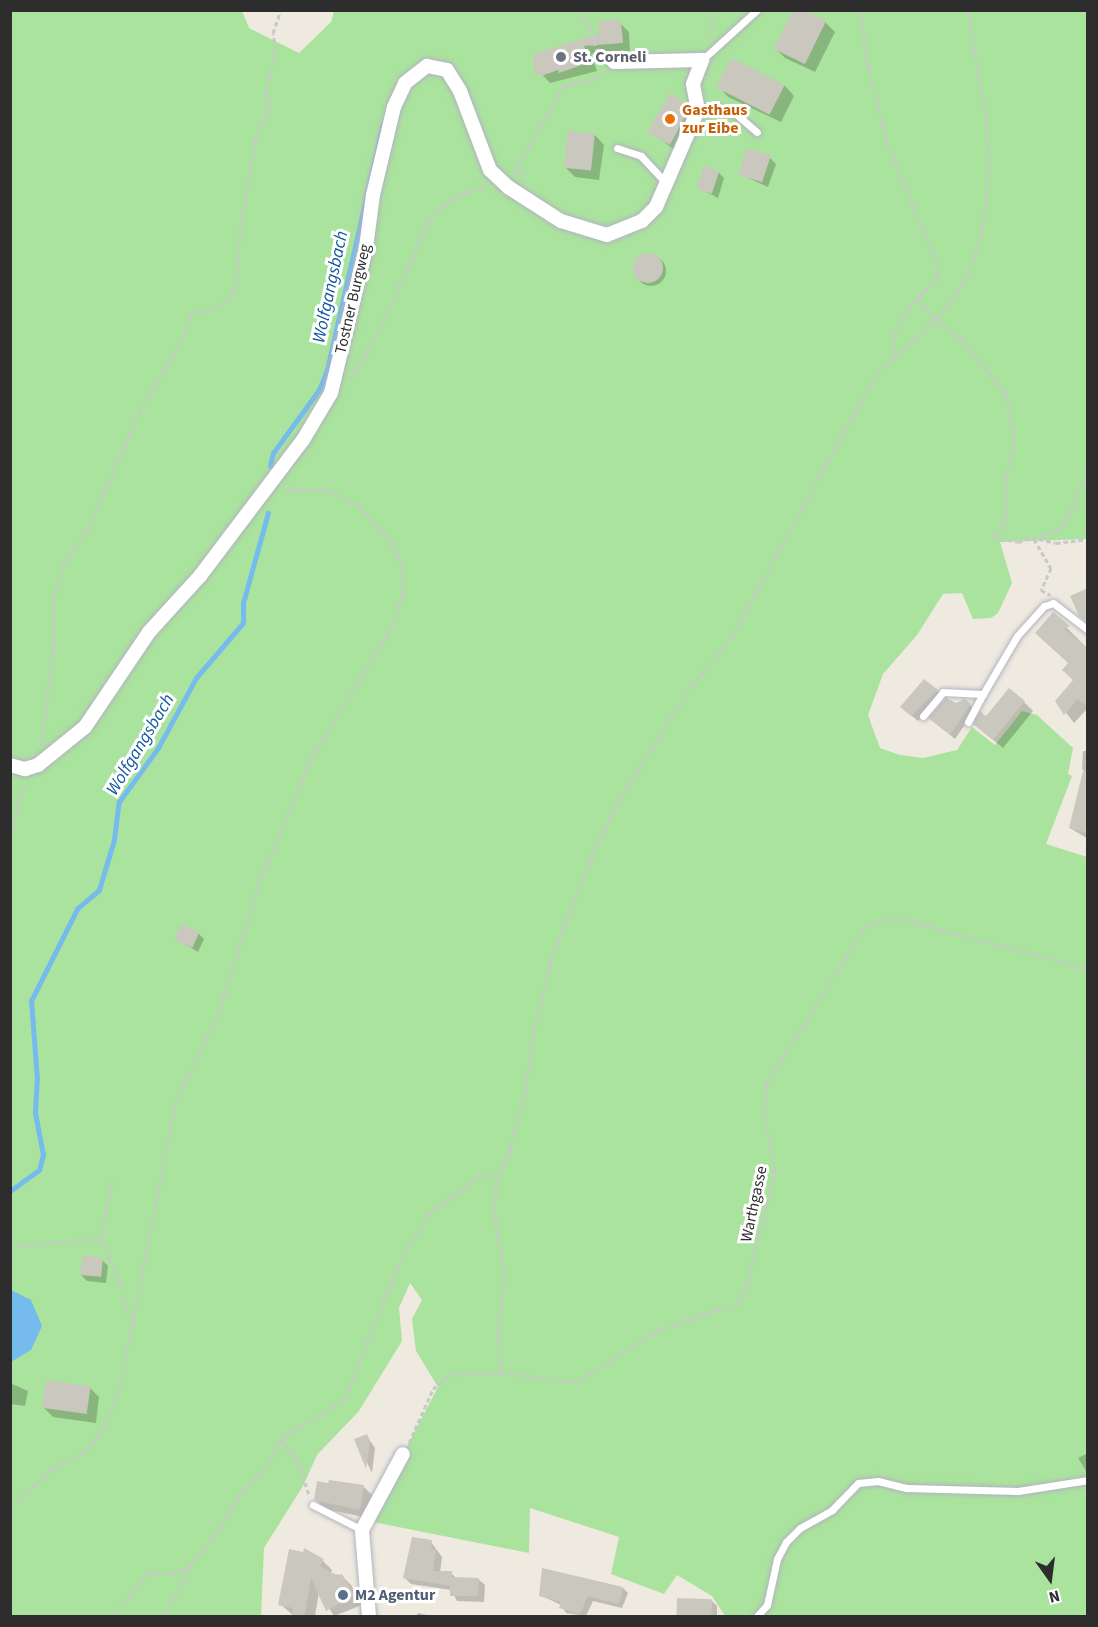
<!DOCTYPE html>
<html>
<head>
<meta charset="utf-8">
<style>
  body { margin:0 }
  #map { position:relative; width:1098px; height:1627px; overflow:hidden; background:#eeeae0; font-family:"Source Sans 3",sans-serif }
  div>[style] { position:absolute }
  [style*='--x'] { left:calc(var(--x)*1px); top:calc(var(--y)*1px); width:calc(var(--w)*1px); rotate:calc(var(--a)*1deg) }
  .green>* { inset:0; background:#aae39d }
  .water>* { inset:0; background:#75bbee }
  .shadow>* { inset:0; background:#0003 }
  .round { border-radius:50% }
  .stream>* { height:4.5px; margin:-2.25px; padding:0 2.25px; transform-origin:2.25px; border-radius:2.25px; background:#75bbee }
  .building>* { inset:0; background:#cac8be; transform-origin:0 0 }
  .path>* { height:3px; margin-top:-1.5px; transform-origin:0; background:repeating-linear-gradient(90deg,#c8c8c8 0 4.5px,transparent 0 7.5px) }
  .roads { filter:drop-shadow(0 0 2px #b3b3c0) drop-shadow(0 0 2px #b3b3c0) }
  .lane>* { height:7px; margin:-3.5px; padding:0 3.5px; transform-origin:3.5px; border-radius:3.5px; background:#fff }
  .street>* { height:14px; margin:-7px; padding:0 7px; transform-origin:7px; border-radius:7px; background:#fff }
  .dots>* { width:16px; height:16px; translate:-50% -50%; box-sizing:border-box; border:3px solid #fff; border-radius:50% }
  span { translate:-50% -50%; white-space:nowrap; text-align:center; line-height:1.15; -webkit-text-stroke:6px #fff; paint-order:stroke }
  .worship-label { font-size:16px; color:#5b616d; font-weight:700 }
  .left { translate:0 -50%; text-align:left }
  .food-label { font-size:16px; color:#c56008; font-weight:700 }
  .street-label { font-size:16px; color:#2d2d2d }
  .service-label { font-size:16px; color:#4e5e75; font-weight:700 }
  .water-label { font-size:18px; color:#0f579e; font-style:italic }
  .frame { position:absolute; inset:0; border:12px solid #2d2d2d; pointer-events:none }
  .north { position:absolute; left:1020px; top:1549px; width:60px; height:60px; -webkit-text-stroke:4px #fff; paint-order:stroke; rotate:166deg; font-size:16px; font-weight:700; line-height:24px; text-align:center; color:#2d2d2d }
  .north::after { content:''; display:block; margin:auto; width:21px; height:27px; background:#2d2d2d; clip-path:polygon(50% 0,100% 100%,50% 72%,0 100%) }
</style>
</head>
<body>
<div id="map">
  <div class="green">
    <div style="clip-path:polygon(11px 11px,242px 11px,249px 28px,299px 53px,331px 22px,334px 11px,1087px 11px,1087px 539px,1000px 542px,1012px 583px,998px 613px,991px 618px,973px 619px,962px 593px,943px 594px,917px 635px,883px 674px,868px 715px,880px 748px,900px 755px,923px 758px,957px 750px,972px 727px,995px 745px,1022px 711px,1037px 715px,1073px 748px,1068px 774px,1072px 776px,1046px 844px,1087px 857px,1087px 1616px,725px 1616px,712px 1596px,677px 1575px,664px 1594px,611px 1574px,619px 1537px,530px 1508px,529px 1553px,368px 1521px,438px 1387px,416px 1351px,412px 1319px,422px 1300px,410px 1283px,399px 1308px,402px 1341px,359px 1411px,317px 1455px,303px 1486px,264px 1548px,261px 1616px,11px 1616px)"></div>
  </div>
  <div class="water">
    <div style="clip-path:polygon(11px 1290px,31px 1300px,42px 1326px,31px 1350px,11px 1362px)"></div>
  </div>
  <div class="shadow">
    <div style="clip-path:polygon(825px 22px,835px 32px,815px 72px,785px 58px,776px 49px)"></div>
    <div style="clip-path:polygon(620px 23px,629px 32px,630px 51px,591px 54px,597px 71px,550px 83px,534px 66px)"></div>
    <div style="clip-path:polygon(732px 60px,785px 86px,794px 96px,781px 122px,728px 97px,719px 87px)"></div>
    <div style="clip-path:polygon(687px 105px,696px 114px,679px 153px,649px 131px)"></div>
    <div style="clip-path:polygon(595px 135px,604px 145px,599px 180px,575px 177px,565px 167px)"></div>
    <div style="clip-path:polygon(770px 158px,776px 164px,768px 187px,740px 174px)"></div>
    <div style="clip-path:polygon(718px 172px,724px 178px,718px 198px,699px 188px)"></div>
    <div class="round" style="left:636px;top:256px;width:30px;height:30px"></div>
    <div style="clip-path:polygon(1053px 614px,1088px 649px,1088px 708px,1074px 723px,1057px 701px,1075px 680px)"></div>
    <div style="clip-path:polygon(937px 691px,942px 696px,918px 721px,907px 712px)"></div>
    <div style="clip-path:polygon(965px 700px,975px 710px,955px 739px,936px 723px)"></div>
    <div style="clip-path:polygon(1024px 702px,1033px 711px,1003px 748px,985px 733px,987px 718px)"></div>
    <div style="clip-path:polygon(1083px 751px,1088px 751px,1088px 775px,1082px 769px)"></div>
    <div style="clip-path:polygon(1088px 791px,1088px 839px,1070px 828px)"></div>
    <div style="clip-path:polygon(198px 933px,204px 939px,198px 952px,176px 939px)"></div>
    <div style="clip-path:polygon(102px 1260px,108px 1266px,106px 1283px,87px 1281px,81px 1275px)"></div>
    <div style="clip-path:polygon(10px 1383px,28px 1391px,25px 1406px,10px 1404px)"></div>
    <div style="clip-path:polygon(90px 1388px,99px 1397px,96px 1423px,53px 1417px,44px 1408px)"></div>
    <div style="clip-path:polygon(366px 1435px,375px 1448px,372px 1473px,356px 1439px)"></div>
    <div style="clip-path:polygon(1088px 1453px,1088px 1474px,1078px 1458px)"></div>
    <div style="clip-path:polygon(363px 1486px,372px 1495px,369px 1518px,325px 1509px,316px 1499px)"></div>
    <div style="clip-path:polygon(431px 1542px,442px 1557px,440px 1572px,451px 1573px,457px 1579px,478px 1579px,485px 1585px,484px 1602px,457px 1601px,451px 1590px,411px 1584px,405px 1578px)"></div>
    <div style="clip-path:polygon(323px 1561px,332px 1570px,330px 1574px,341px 1575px,351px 1585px,362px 1605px,334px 1616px,319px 1592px,315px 1616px,294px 1616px,280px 1604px)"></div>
    <div style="clip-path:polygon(623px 1588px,628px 1593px,622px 1608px,593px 1601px,586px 1616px,566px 1613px,561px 1605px,540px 1595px)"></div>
    <div style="clip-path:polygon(711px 1600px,717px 1606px,717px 1616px,678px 1616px)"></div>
    <div style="clip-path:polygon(418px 1613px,431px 1616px,382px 1616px,417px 1615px)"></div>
  </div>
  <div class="stream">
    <div style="--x:270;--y:466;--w:13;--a:-77"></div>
    <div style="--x:273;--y:453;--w:78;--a:-53.9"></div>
    <div style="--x:319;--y:390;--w:22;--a:-68"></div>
    <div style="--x:327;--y:370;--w:252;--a:-77.2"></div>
    <div style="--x:10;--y:1191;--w:36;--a:-36"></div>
    <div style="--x:39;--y:1170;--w:16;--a:-75"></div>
    <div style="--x:43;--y:1155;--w:43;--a:-100.8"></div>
    <div style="--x:35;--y:1113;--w:33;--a:-87"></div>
    <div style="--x:37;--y:1080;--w:79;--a:-94.3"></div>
    <div style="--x:31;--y:1001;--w:103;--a:-63.4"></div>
    <div style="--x:77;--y:909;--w:29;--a:-41"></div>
    <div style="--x:99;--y:890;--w:52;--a:-73.3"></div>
    <div style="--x:114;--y:840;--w:38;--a:-83"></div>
    <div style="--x:119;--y:802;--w:67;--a:-54.2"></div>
    <div style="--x:158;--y:748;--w:80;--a:-61.5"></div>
    <div style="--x:196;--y:678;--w:72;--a:-49.5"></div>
    <div style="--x:243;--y:623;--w:20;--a:-90"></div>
    <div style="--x:243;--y:603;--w:93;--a:-74.5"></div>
  </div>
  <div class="building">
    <div style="clip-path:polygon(793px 10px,805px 10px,826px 21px,805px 64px,774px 49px)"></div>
    <div style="clip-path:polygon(617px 20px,621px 22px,623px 43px,584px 46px,590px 62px,559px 73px,558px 70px,541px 76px,535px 73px,533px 54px,599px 34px,599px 21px)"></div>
    <div style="left:731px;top:58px;width:60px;height:33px;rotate:27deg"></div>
    <div style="clip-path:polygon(670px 93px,688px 104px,689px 109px,670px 145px,647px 132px)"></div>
    <div style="left:568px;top:131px;width:27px;height:37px;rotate:6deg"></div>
    <div style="left:747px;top:148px;width:25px;height:28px;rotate:18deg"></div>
    <div style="left:704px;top:166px;width:16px;height:24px;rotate:18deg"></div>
    <div class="round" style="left:633px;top:253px;width:30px;height:30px"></div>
    <div style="clip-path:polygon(1088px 588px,1088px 623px,1079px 616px,1070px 596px)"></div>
    <div style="clip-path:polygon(1053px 612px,1070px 626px,1064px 629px,1088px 649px,1088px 707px,1078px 699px,1064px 715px,1055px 701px,1073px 680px,1062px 670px,1068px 663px,1035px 633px)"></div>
    <div style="clip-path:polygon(924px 679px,938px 690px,911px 716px,900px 707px)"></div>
    <div style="clip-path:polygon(1009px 688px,1025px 701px,993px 740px,973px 724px,980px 711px,986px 716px)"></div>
    <div style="clip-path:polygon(946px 698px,956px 703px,965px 699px,971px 704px,950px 735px,928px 718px)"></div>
    <div style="clip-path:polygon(1083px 771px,1088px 771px,1088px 833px,1069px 828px)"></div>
    <div style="left:181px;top:924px;width:20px;height:17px;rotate:24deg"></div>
    <div style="left:82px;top:1256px;width:21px;height:19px;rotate:5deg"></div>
    <div style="left:46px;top:1380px;width:45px;height:28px;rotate:8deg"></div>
    <div style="clip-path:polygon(367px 1434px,370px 1441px,366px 1469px,354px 1439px)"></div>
    <div style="clip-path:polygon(329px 1480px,364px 1485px,360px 1510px,314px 1500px,317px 1481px,328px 1483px)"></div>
    <div style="clip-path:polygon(412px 1537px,432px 1540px,431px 1549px,436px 1549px,433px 1571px,452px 1571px,452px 1577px,479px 1578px,478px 1596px,450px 1596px,450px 1586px,403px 1578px)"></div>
    <div style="clip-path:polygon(304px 1548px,324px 1559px,320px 1566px,338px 1576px,342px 1574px,354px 1595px,326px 1611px,311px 1578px,304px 1617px,291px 1617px,293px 1608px,278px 1605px,289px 1549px,303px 1552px)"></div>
    <div style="clip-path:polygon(542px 1568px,623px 1587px,620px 1600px,617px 1604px,588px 1596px,580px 1614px,559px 1608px,561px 1602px,539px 1596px)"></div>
    <div style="left:677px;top:1598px;width:35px;height:19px;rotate:2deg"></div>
  </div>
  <div class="path">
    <div style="--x:578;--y:10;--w:20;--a:57"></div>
    <div style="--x:589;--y:27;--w:23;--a:72"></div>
    <div style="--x:596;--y:49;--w:10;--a:37"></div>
    <div style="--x:860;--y:10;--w:56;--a:81.7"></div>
    <div style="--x:868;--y:65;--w:77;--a:76.5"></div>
    <div style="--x:886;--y:140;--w:133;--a:67.5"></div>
    <div style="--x:937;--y:263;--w:14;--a:86"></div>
    <div style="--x:938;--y:277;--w:47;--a:133.3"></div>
    <div style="--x:906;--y:311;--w:25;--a:116"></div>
    <div style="--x:895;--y:334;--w:21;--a:98"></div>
    <div style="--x:709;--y:38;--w:29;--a:-76"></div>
    <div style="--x:518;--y:165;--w:17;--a:66"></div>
    <div style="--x:513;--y:174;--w:102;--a:-59.9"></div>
    <div style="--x:564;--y:86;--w:32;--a:-13"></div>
    <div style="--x:595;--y:79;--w:13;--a:-42"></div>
    <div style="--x:918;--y:296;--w:13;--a:67"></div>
    <div style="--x:923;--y:308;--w:48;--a:39"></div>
    <div style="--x:960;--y:338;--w:72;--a:50.1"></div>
    <div style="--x:1006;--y:393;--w:47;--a:78.9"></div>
    <div style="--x:1015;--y:439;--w:43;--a:103.4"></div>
    <div style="--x:1005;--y:481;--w:39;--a:89"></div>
    <div style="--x:1006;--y:520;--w:21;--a:127"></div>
    <div style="--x:993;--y:537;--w:25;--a:11"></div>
    <div style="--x:1018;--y:542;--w:40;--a:-16"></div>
    <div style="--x:1056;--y:531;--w:11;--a:-38"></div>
    <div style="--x:1065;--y:524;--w:58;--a:-66.5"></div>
    <div style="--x:350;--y:379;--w:44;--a:-57"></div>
    <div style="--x:374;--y:342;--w:133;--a:-65.6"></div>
    <div style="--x:429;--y:221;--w:20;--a:-49"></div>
    <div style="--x:442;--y:206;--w:28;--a:-30"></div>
    <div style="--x:466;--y:192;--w:23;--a:-13"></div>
    <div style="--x:1034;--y:539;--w:34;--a:60"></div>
    <div style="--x:1051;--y:568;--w:24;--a:114"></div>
    <div style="--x:1041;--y:590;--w:11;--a:27"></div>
    <div style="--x:1039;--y:539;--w:17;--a:13"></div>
    <div style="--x:1056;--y:543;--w:32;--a:-7"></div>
    <div style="--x:41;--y:745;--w:95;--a:-82.7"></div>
    <div style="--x:53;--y:651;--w:51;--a:-88.9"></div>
    <div style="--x:54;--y:600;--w:37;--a:-76"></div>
    <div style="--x:63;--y:564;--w:40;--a:-53"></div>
    <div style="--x:87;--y:532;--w:130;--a:-66.4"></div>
    <div style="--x:139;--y:413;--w:91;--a:-59.8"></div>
    <div style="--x:185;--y:334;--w:23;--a:-72"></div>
    <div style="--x:192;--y:312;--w:17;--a:-3"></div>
    <div style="--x:209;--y:311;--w:21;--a:-28"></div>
    <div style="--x:228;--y:301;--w:13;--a:-58"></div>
    <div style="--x:235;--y:290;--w:73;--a:-84.5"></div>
    <div style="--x:242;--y:217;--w:81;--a:-80.1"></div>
    <div style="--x:256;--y:137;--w:35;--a:-66"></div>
    <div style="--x:270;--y:105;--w:12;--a:-110"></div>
    <div style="--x:266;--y:94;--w:46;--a:-77.5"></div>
    <div style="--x:276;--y:49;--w:16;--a:-101"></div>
    <div style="--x:273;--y:33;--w:24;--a:-71"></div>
    <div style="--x:10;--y:837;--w:56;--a:-74.5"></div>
    <div style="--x:1085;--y:1074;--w:33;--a:-85"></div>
    <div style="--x:101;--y:1238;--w:61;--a:-78.7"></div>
    <div style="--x:10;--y:1247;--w:91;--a:-5.6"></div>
    <div style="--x:101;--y:1238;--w:47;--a:67.3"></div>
    <div style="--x:119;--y:1281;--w:30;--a:76"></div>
    <div style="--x:126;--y:1310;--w:13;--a:48"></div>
    <div style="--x:502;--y:1372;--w:35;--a:-97"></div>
    <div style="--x:498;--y:1337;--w:64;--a:-84.6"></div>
    <div style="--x:504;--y:1273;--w:65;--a:-98.9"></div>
    <div style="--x:494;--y:1209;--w:28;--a:-84"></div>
    <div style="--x:497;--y:1181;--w:34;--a:-67"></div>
    <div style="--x:510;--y:1150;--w:64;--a:-75.5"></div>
    <div style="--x:526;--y:1088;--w:55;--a:-82.7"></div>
    <div style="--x:533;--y:1033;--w:72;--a:-76.3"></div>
    <div style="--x:550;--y:963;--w:116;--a:-68.7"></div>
    <div style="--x:592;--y:855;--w:59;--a:-63.9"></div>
    <div style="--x:618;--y:802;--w:138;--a:-57.5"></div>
    <div style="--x:692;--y:686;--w:62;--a:-50.9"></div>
    <div style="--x:731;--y:638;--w:301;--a:-61.2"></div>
    <div style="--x:876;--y:374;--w:85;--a:-42.1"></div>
    <div style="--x:939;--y:317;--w:51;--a:-55.4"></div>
    <div style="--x:968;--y:275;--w:47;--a:-72.7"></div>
    <div style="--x:982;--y:230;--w:56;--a:-82.9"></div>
    <div style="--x:989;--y:174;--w:48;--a:-92.4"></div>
    <div style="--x:987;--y:126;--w:118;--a:-99.3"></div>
    <div style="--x:281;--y:1439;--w:28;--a:52"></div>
    <div style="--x:298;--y:1461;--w:36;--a:72"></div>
    <div style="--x:409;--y:1443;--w:59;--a:-66"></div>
    <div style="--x:433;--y:1389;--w:22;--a:-39"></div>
    <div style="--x:450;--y:1375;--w:52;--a:-3.3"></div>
    <div style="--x:502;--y:1372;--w:74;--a:8.6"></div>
    <div style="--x:575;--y:1383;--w:98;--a:-32.6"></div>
    <div style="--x:658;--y:1330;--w:84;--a:-18.6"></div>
    <div style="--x:738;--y:1303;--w:21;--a:-65"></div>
    <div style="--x:747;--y:1284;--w:116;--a:-76.1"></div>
    <div style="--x:775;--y:1171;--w:60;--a:-100.6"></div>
    <div style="--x:764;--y:1112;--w:27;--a:-86"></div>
    <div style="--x:766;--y:1085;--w:186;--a:-57.9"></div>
    <div style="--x:865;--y:927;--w:23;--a:-23"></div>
    <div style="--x:886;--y:918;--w:19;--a:6"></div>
    <div style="--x:905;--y:920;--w:189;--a:15"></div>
    <div style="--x:10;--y:1507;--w:57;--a:-41.5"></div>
    <div style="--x:53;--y:1469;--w:38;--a:-28"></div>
    <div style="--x:87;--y:1451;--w:33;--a:-55"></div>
    <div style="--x:106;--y:1424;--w:39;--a:-69"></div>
    <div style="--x:120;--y:1388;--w:292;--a:-79"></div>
    <div style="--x:176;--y:1101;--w:93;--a:-64"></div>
    <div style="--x:217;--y:1017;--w:146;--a:-72.4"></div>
    <div style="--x:261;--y:878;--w:129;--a:-67.2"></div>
    <div style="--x:311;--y:759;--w:145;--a:-58.3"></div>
    <div style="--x:387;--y:636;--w:42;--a:-67.7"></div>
    <div style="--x:403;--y:597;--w:30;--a:-90"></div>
    <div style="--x:403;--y:567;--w:26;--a:-115"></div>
    <div style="--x:392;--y:543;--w:50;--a:-131"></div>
    <div style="--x:359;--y:505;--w:35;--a:-155"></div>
    <div style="--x:327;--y:490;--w:44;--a:180"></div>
    <div style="--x:113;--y:1616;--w:55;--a:-50.2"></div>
    <div style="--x:148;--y:1574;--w:25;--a:-2"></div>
    <div style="--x:173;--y:1573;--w:18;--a:-19"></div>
    <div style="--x:164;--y:1616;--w:55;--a:-62"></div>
    <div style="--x:190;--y:1567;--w:51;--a:-52.2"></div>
    <div style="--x:221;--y:1527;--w:34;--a:-60"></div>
    <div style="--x:238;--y:1497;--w:45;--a:-47.7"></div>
    <div style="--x:268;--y:1464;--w:28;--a:-63"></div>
    <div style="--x:281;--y:1439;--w:74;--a:-31.8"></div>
    <div style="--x:344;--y:1400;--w:157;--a:-68"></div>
    <div style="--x:403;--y:1254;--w:46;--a:-57.3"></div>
    <div style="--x:428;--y:1215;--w:61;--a:-37.6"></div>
    <div style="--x:476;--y:1178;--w:26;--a:-13"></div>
  </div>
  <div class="roads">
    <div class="lane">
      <div style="--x:702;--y:60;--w:74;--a:-42.3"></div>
      <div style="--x:698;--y:110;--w:20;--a:-3"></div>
      <div style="--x:718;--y:109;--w:17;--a:13"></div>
      <div style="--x:735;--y:113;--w:29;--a:41"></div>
      <div style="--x:617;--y:148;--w:25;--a:18"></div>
      <div style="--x:641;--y:156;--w:38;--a:47"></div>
      <div style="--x:1053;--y:603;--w:44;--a:37.6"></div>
      <div style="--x:923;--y:716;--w:31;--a:-50"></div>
      <div style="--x:943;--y:692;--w:40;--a:2.9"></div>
      <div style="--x:983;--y:694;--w:67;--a:-59.6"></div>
      <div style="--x:1017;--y:636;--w:40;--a:-48"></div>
      <div style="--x:1044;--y:606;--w:9;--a:-18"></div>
      <div style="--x:968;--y:722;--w:32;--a:-62"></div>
      <div style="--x:313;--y:1505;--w:55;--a:27"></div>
      <div style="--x:757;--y:1616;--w:15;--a:-48"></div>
      <div style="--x:767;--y:1605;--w:47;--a:-77.7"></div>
      <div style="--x:777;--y:1559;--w:19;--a:-62"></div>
      <div style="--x:786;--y:1542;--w:20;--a:-45"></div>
      <div style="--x:800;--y:1528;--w:37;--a:-29"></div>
      <div style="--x:832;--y:1510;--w:37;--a:-46"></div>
      <div style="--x:858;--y:1483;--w:20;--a:-6"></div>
      <div style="--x:878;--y:1481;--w:30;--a:14"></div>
      <div style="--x:907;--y:1488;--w:111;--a:1.5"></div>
      <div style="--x:1018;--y:1491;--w:71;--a:-8.9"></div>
    </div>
    <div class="street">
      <div style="--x:10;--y:765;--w:16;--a:15"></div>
      <div style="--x:25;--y:769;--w:14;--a:-17"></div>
      <div style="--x:38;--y:765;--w:60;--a:-39"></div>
      <div style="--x:85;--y:727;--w:115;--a:-56"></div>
      <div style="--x:149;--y:632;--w:76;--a:-47.7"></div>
      <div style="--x:200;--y:576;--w:171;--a:-52.9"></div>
      <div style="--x:303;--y:440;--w:55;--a:-59.2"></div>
      <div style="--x:331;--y:393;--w:149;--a:-76.4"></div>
      <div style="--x:366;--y:248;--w:53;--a:-82.5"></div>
      <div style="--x:373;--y:195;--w:90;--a:-76.6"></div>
      <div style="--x:394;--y:107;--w:26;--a:-65"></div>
      <div style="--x:405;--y:83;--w:28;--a:-38"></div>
      <div style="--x:427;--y:66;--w:20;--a:11"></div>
      <div style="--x:447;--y:70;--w:25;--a:58"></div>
      <div style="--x:460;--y:91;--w:85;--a:69.2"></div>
      <div style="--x:490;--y:170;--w:25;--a:43"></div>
      <div style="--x:508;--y:187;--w:63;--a:32.7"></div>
      <div style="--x:561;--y:221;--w:48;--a:16.9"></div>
      <div style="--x:607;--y:235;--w:38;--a:-22"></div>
      <div style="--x:642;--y:221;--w:20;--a:-45"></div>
      <div style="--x:656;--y:207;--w:106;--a:-66.6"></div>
      <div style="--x:698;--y:110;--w:26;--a:-101"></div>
      <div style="--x:693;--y:84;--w:26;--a:-69"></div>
      <div style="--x:702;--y:60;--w:88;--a:178.7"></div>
      <div style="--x:369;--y:1616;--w:86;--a:-94.7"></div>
      <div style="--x:362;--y:1530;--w:86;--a:-61.7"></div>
    </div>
  </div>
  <div class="dots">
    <div style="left:561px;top:57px;background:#6b7280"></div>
    <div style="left:670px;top:119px;background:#e8710a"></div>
    <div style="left:343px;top:1595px;background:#5c6f8a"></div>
  </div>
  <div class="worship-label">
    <span class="left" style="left:573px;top:57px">St. Corneli</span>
  </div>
  <div class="food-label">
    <span class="left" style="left:682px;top:119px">Gasthaus<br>zur Eibe</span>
  </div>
  <div class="street-label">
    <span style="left:353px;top:299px;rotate:-77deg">Tostner Burgweg</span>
    <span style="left:754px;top:1204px;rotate:-78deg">Warthgasse</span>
  </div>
  <div class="service-label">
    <span class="left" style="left:355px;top:1595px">M2 Agentur</span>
  </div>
  <div class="water-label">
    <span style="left:331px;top:287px;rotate:-78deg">Wolfgangsbach</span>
    <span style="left:141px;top:745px;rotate:-59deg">Wolfgangsbach</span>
  </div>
  <div class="frame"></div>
  <div class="north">N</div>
</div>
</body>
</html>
